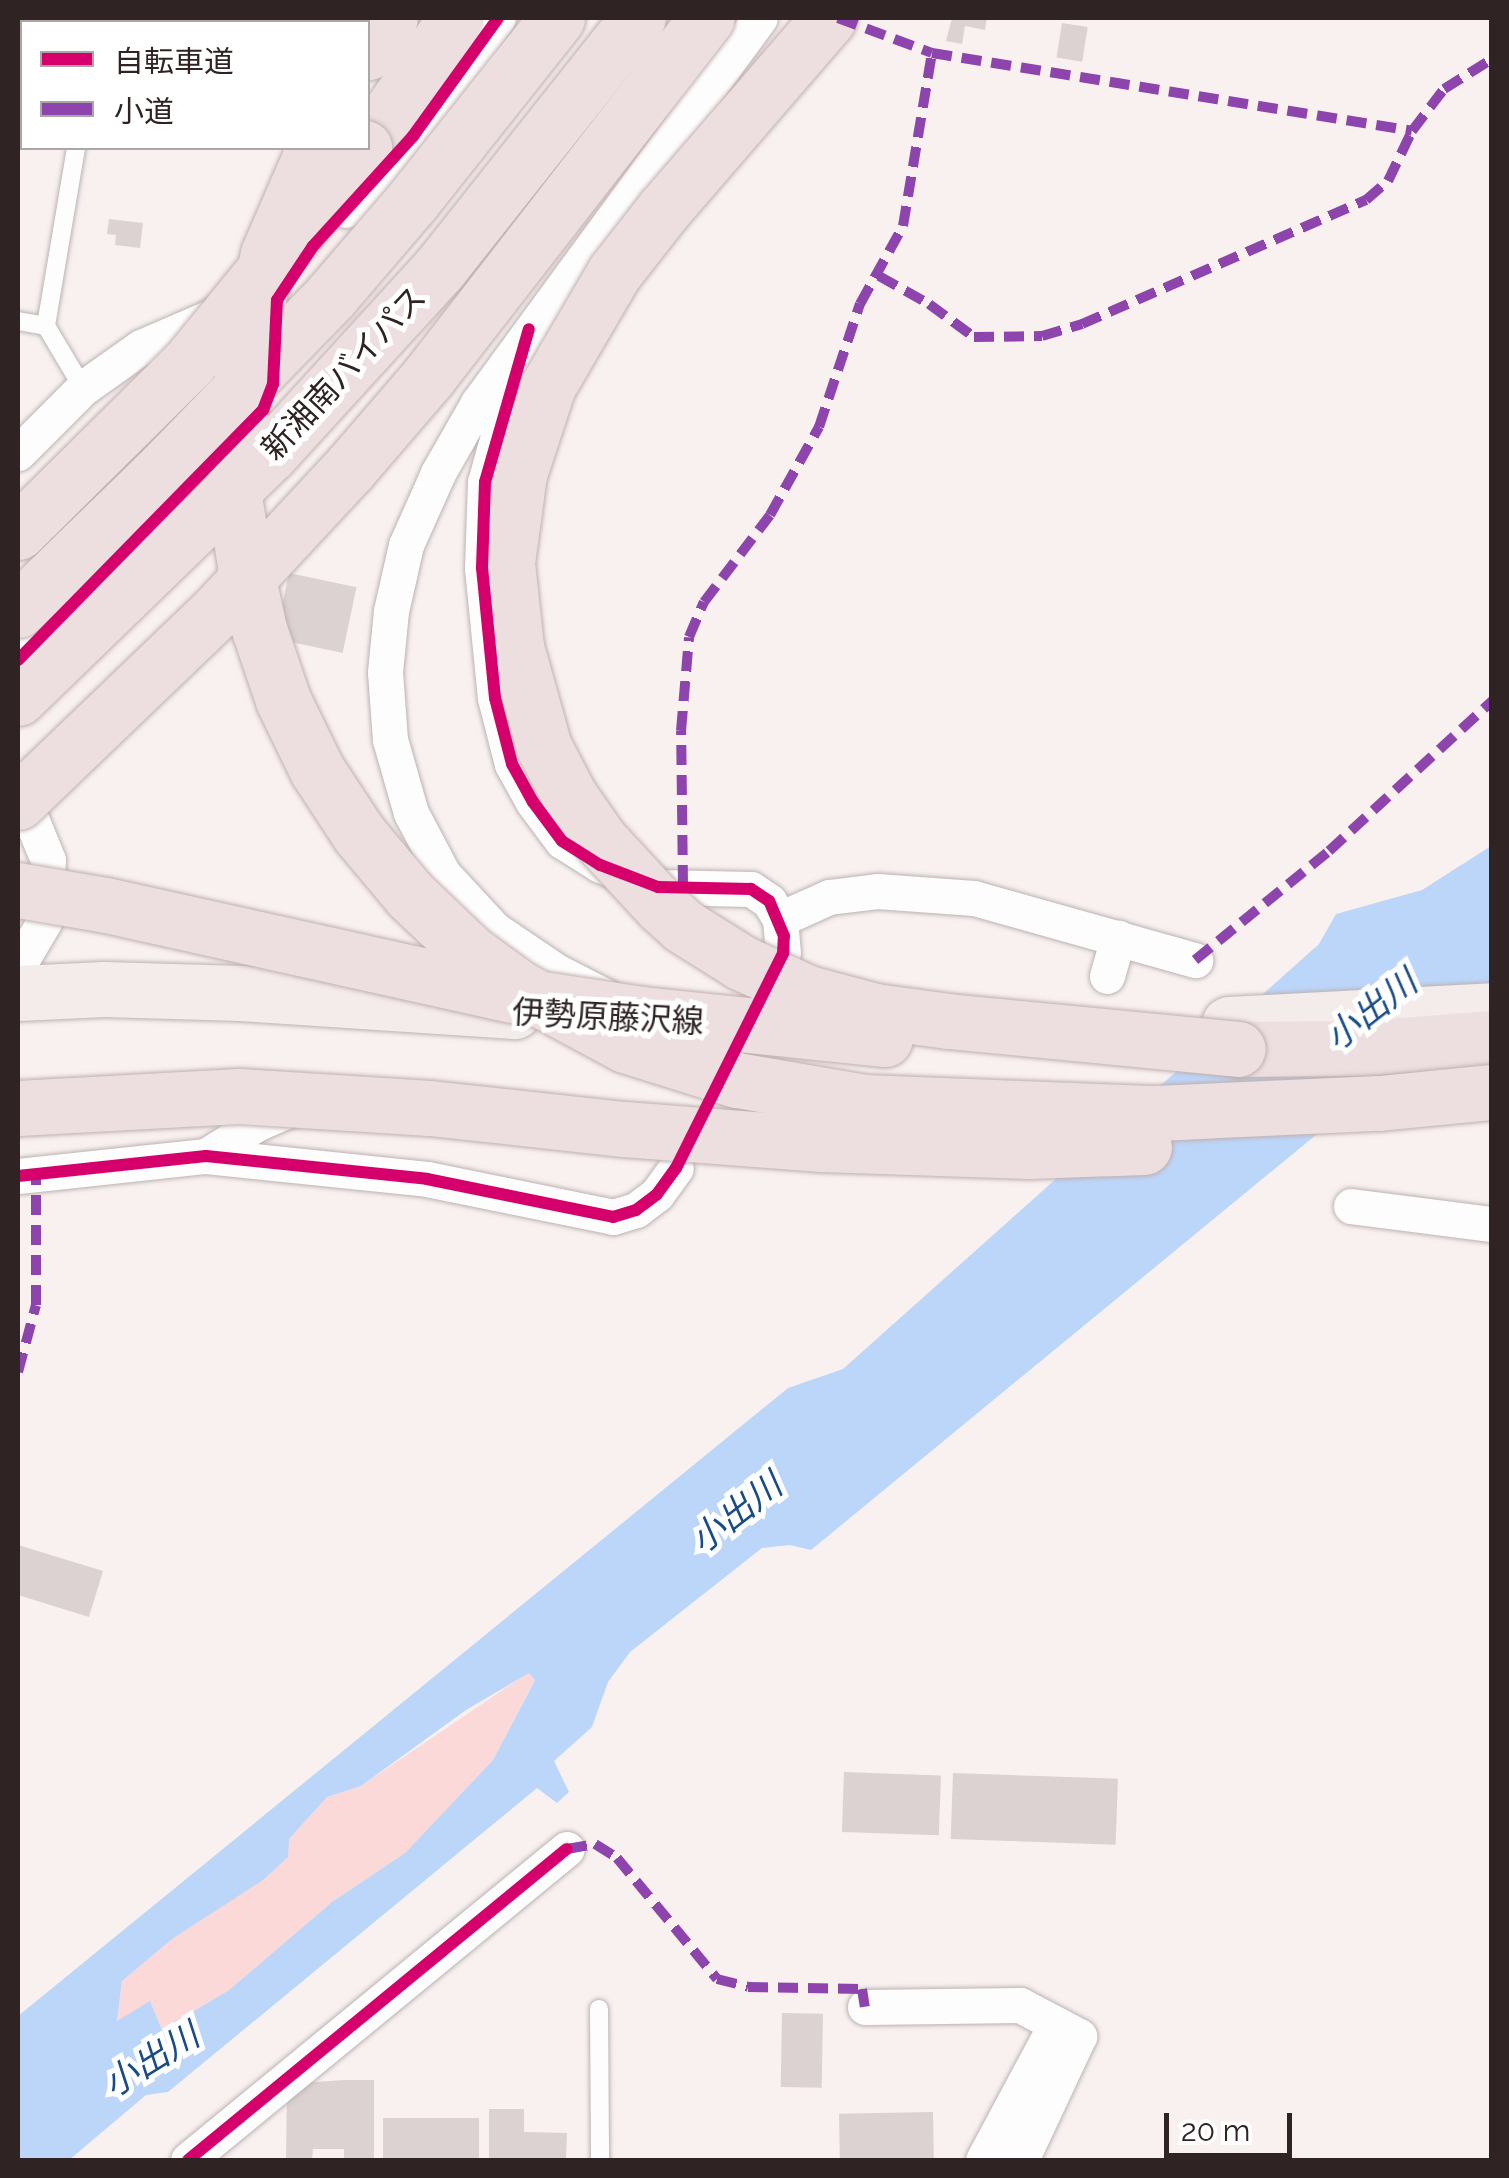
<!DOCTYPE html>
<html>
<head>
<meta charset="utf-8">
<style>
  body { margin:0 }
  #map { position:relative; width:1509px; height:2178px; overflow:hidden; background:#f8f1f0; font-family:Raleway,"Noto Sans JP",sans-serif }
  div>[style] { position:absolute }
  [style*='--x'] { left:calc(var(--x)*1px); top:calc(var(--y)*1px); width:calc(var(--w)*1px); rotate:calc(var(--a)*1deg) }
  .green>* { inset:0; background:#fad9d8 }
  .water>* { inset:0; background:#bcd6fa }
  .building>* { inset:0; background:#dbd2d1; transform-origin:0 0 }
  .roads { filter:drop-shadow(0 0 2px #bcb3b2) drop-shadow(0 0 2px #bcb3b2) }
  .lane>* { height:18px; margin:-9px; padding:0 9px; transform-origin:9px; border-radius:9px; background:#fefdfd }
  .street>* { height:35px; margin:-17.5px; padding:0 17.5px; transform-origin:17.5px; border-radius:17.5px; background:#fefdfd }
  .primary>* { height:55px; margin:-27.5px; padding:0 27.5px; transform-origin:27.5px; border-radius:27.5px; background:#f4ebeb }
  .highway>* { height:55px; margin:-27.5px; padding:0 27.5px; transform-origin:27.5px; border-radius:27.5px; background:#eddfdf }
  .bridges { filter:drop-shadow(0 0 2px #c0b0af) drop-shadow(0 0 2px #c0b0af) }
  .highway-bridge>* { height:55px; margin:-27.5px; padding:0 27.5px; transform-origin:27.5px; border-radius:27.5px; background:#eddfdf }
  .quiet>* { height:10px; margin-top:-5px; transform-origin:0; background:repeating-linear-gradient(90deg,#8e44ad 0 20px,transparent 0 30px) }
  .cycleway>* { height:12px; margin:-6px; padding:0 6px; transform-origin:6px; border-radius:6px; background:#d6006c }
  span { translate:-50% -50%; white-space:nowrap; text-align:center; line-height:1.15; -webkit-text-stroke:10px #fff; paint-order:stroke }
  .street-label { font-size:32px; color:#2f2323 }
  .water-label { font-size:35px; color:#184b89; font-style:italic }
  .frame { position:absolute; inset:0; border:20px solid #2f2323; pointer-events:none }
  .legend { position:absolute; left:20px; top:20px; width:350px; height:130px; box-sizing:border-box; background:#fff; border:2px solid #aca7a7; margin:0; padding:12px 18px; list-style:none; font-size:30px; color:#2f2323 }
  .legend li { display:flex; align-items:center; gap:20px; height:50px }
  .legend b { width:50px; border:2px solid #aca7a7 }
  .scale { position:absolute; left:1164px; top:2113px; width:128px; height:45px; box-sizing:border-box; border:5px solid #2f2323; border-top:0; padding-left:12px; font-size:30px; line-height:35px; white-space:nowrap; color:#2f2323; -webkit-text-stroke:8px #fff; paint-order:stroke }
</style>
</head>
<body>
<div id="map">
  <div class="green">
    <div style="clip-path:polygon(529px 1672px,535px 1679px,493px 1760px,405px 1853px,332px 1902px,229px 1990px,162px 2030px,150px 2002px,117px 2022px,122px 1981px,289px 1839px,327px 1797px,361px 1786px)"></div>
  </div>
  <div class="water">
    <div style="clip-path:polygon(evenodd,1491px 846px,1491px 991px,811px 1550px,790px 1545px,762px 1548px,630px 1652px,608px 1682px,592px 1727px,554px 1761px,569px 1792px,557px 1803px,537px 1788px,168px 2092px,146px 2095px,69px 2160px,18px 2160px,18px 2016px,788px 1388px,843px 1369px,1319px 944px,1336px 914px,1422px 890px,1491px 846px,529px 1673px,535px 1680px,493px 1760px,405px 1853px,332px 1902px,229px 1990px,162px 2030px,150px 2001px,117px 2021px,122px 1981px,172px 1939px,263px 1880px,288px 1857px,289px 1839px,327px 1797px,361px 1786px,466px 1710px,529px 1673px)"></div>
  </div>
  <div class="building">
    <div style="clip-path:polygon(18px 18px,61px 18px,60px 22px,22px 22px,22px 70px,18px 69px)"></div>
    <div style="clip-path:polygon(952px 18px,987px 18px,985px 30px,965px 26px,962px 44px,946px 41px)"></div>
    <div style="left:1062px;top:23px;width:26px;height:35px;rotate:9deg"></div>
    <div style="clip-path:polygon(109px 219px,143px 223px,140px 248px,115px 245px,116px 235px,107px 234px)"></div>
    <div style="left:289px;top:573px;width:69px;height:67px;rotate:12deg"></div>
    <div style="clip-path:polygon(18px 1545px,103px 1571px,89px 1617px,18px 1595px)"></div>
    <div style="left:844px;top:1772px;width:97px;height:60px;rotate:2deg"></div>
    <div style="left:953px;top:1773px;width:165px;height:66px;rotate:2deg"></div>
    <div style="left:782px;top:2013px;width:41px;height:74px;rotate:1deg"></div>
    <div style="clip-path:polygon(344px 2080px,374px 2080px,374px 2160px,344px 2160px,344px 2149px,313px 2149px,312px 2160px,286px 2160px,287px 2084px)"></div>
    <div style="clip-path:polygon(489px 2109px,524px 2109px,524px 2132px,567px 2133px,566px 2160px,489px 2160px)"></div>
    <div style="left:933px;top:2112px;width:48px;height:94px;rotate:89deg"></div>
    <div style="left:479px;top:2118px;width:42px;height:96px;rotate:90deg"></div>
  </div>
  <div class="roads">
    <div class="lane">
      <div style="--x:97;--y:22;--w:4;--a:-76"></div>
      <div style="--x:76;--y:148;--w:181;--a:99.6"></div>
      <div style="--x:46;--y:326;--w:72;--a:59.2"></div>
      <div style="--x:18;--y:321;--w:28;--a:10"></div>
      <div style="--x:599;--y:2009;--w:151;--a:89.6"></div>
    </div>
    <div class="street">
      <div style="--x:346;--y:210;--w:100;--a:-47.8"></div>
      <div style="--x:413;--y:136;--w:145;--a:-54.2"></div>
      <div style="--x:518;--y:364;--w:123;--a:105.6"></div>
      <div style="--x:485;--y:482;--w:86;--a:92"></div>
      <div style="--x:482;--y:568;--w:131;--a:84.3"></div>
      <div style="--x:495;--y:698;--w:68;--a:75.6"></div>
      <div style="--x:512;--y:764;--w:43;--a:61.1"></div>
      <div style="--x:533;--y:802;--w:49;--a:53.4"></div>
      <div style="--x:562;--y:841;--w:45;--a:32.3"></div>
      <div style="--x:600;--y:865;--w:62;--a:20.8"></div>
      <div style="--x:658;--y:887;--w:93;--a:1.2"></div>
      <div style="--x:751;--y:889;--w:22;--a:34"></div>
      <div style="--x:769;--y:901;--w:21;--a:59"></div>
      <div style="--x:780;--y:919;--w:34;--a:85"></div>
      <div style="--x:18;--y:453;--w:92;--a:-45"></div>
      <div style="--x:83;--y:388;--w:71;--a:-35.3"></div>
      <div style="--x:141;--y:347;--w:90;--a:-23.4"></div>
      <div style="--x:18;--y:660;--w:319;--a:-45.6"></div>
      <div style="--x:18;--y:800;--w:25;--a:56"></div>
      <div style="--x:32;--y:821;--w:42;--a:67.7"></div>
      <div style="--x:48;--y:860;--w:62;--a:93.7"></div>
      <div style="--x:44;--y:922;--w:51;--a:120.6"></div>
      <div style="--x:780;--y:919;--w:54;--a:-24.2"></div>
      <div style="--x:829;--y:897;--w:48;--a:-7.1"></div>
      <div style="--x:877;--y:891;--w:97;--a:4.1"></div>
      <div style="--x:974;--y:898;--w:230;--a:15.7"></div>
      <div style="--x:1107;--y:976;--w:40;--a:-74"></div>
      <div style="--x:605;--y:996;--w:55;--a:-153"></div>
      <div style="--x:556;--y:971;--w:75;--a:-145.9"></div>
      <div style="--x:494;--y:929;--w:75;--a:-132.8"></div>
      <div style="--x:443;--y:874;--w:69;--a:-117.7"></div>
      <div style="--x:411;--y:813;--w:76;--a:-106"></div>
      <div style="--x:390;--y:740;--w:68;--a:-94.2"></div>
      <div style="--x:385;--y:672;--w:61;--a:-84.4"></div>
      <div style="--x:391;--y:611;--w:68;--a:-77.2"></div>
      <div style="--x:406;--y:545;--w:79;--a:-66"></div>
      <div style="--x:438;--y:473;--w:81;--a:-60.3"></div>
      <div style="--x:478;--y:403;--w:477;--a:-53.8"></div>
      <div style="--x:206;--y:1156;--w:59;--a:-32.6"></div>
      <div style="--x:256;--y:1124;--w:45;--a:-23.7"></div>
      <div style="--x:18;--y:1176;--w:189;--a:-6.1"></div>
      <div style="--x:206;--y:1156;--w:222;--a:5.9"></div>
      <div style="--x:427;--y:1179;--w:190;--a:11.5"></div>
      <div style="--x:613;--y:1217;--w:24;--a:-17"></div>
      <div style="--x:636;--y:1210;--w:26;--a:-37"></div>
      <div style="--x:657;--y:1194;--w:32;--a:-54"></div>
      <div style="--x:1351;--y:1206;--w:142;--a:7.3"></div>
      <div style="--x:865;--y:2007;--w:155;--a:-0.7"></div>
      <div style="--x:1020;--y:2005;--w:67;--a:27.7"></div>
      <div style="--x:1079;--y:2036;--w:137;--a:115.1"></div>
      <div style="--x:188;--y:2160;--w:490;--a:-39.4"></div>
      <div style="--x:983;--y:2160;--w:154;--a:-61.8"></div>
    </div>
    <div class="primary">
      <div style="--x:18;--y:993;--w:86;--a:-2.7"></div>
      <div style="--x:104;--y:989;--w:137;--a:1.7"></div>
      <div style="--x:241;--y:993;--w:274;--a:3.8"></div>
      <div style="--x:1229;--y:1024;--w:263;--a:-3"></div>
    </div>
    <div class="highway">
      <div style="--x:368;--y:52;--w:40;--a:-57.1"></div>
      <div style="--x:368;--y:144;--w:154;--a:-55.1"></div>
      <div style="--x:1238;--y:1049;--w:127;--a:-0.5"></div>
      <div style="--x:1365;--y:1048;--w:127;--a:-4.5"></div>
    </div>
  </div>
  <div class="bridges">
    <div class="highway-bridge">
      <div style="--x:829;--y:18;--w:252;--a:130.8"></div>
      <div style="--x:664;--y:209;--w:81;--a:128"></div>
      <div style="--x:614;--y:273;--w:131;--a:120.3"></div>
      <div style="--x:548;--y:386;--w:93;--a:108.2"></div>
      <div style="--x:519;--y:474;--w:90;--a:97.7"></div>
      <div style="--x:507;--y:563;--w:84;--a:83.9"></div>
      <div style="--x:516;--y:647;--w:104;--a:74.4"></div>
      <div style="--x:544;--y:747;--w:54;--a:62.5"></div>
      <div style="--x:569;--y:795;--w:55;--a:55.4"></div>
      <div style="--x:600;--y:840;--w:90;--a:47.3"></div>
      <div style="--x:661;--y:906;--w:30;--a:42"></div>
      <div style="--x:683;--y:926;--w:70;--a:32.1"></div>
      <div style="--x:742;--y:963;--w:72;--a:24.4"></div>
      <div style="--x:808;--y:993;--w:69;--a:15"></div>
      <div style="--x:875;--y:1011;--w:74;--a:7.8"></div>
      <div style="--x:948;--y:1021;--w:291;--a:5.5"></div>
      <div style="--x:314;--y:148;--w:116;--a:113.5"></div>
      <div style="--x:268;--y:254;--w:121;--a:102.4"></div>
      <div style="--x:242;--y:372;--w:131;--a:93.1"></div>
      <div style="--x:235;--y:503;--w:63;--a:80.8"></div>
      <div style="--x:245;--y:565;--w:66;--a:77.7"></div>
      <div style="--x:259;--y:629;--w:75;--a:71.3"></div>
      <div style="--x:283;--y:700;--w:78;--a:64.1"></div>
      <div style="--x:317;--y:770;--w:77;--a:56.7"></div>
      <div style="--x:359;--y:834;--w:80;--a:50.1"></div>
      <div style="--x:410;--y:895;--w:84;--a:43.6"></div>
      <div style="--x:471;--y:953;--w:59;--a:36.1"></div>
      <div style="--x:519;--y:988;--w:120;--a:28.3"></div>
      <div style="--x:625;--y:1045;--w:117;--a:17.4"></div>
      <div style="--x:737;--y:1080;--w:129;--a:9.8"></div>
      <div style="--x:864;--y:1102;--w:292;--a:2.2"></div>
      <div style="--x:1156;--y:1113;--w:223;--a:-2.6"></div>
      <div style="--x:1379;--y:1103;--w:114;--a:-5.6"></div>
      <div style="--x:18;--y:532;--w:239;--a:-44.7"></div>
      <div style="--x:188;--y:364;--w:279;--a:-50.8"></div>
      <div style="--x:18;--y:610;--w:195;--a:-44.2"></div>
      <div style="--x:158;--y:474;--w:247;--a:-45.8"></div>
      <div style="--x:330;--y:297;--w:128;--a:-49.4"></div>
      <div style="--x:413;--y:200;--w:232;--a:-51.6"></div>
      <div style="--x:18;--y:698;--w:351;--a:-44.1"></div>
      <div style="--x:270;--y:454;--w:251;--a:-47.6"></div>
      <div style="--x:439;--y:269;--w:320;--a:-51.6"></div>
      <div style="--x:18;--y:802;--w:277;--a:-43.8"></div>
      <div style="--x:218;--y:610;--w:194;--a:-47.1"></div>
      <div style="--x:350;--y:468;--w:121;--a:-49.3"></div>
      <div style="--x:429;--y:376;--w:453;--a:-52.2"></div>
      <div style="--x:18;--y:890;--w:89;--a:9.7"></div>
      <div style="--x:106;--y:905;--w:413;--a:12.5"></div>
      <div style="--x:509;--y:994;--w:134;--a:8.6"></div>
      <div style="--x:642;--y:1014;--w:244;--a:5.9"></div>
      <div style="--x:18;--y:1108;--w:221;--a:-3.1"></div>
      <div style="--x:239;--y:1096;--w:191;--a:3.6"></div>
      <div style="--x:430;--y:1108;--w:195;--a:6.2"></div>
      <div style="--x:624;--y:1129;--w:198;--a:4.4"></div>
      <div style="--x:821;--y:1144;--w:208;--a:1.9"></div>
      <div style="--x:1029;--y:1151;--w:115;--a:-2"></div>
    </div>
  </div>
  <div class="quiet">
    <div style="--x:838;--y:18;--w:100;--a:20.4"></div>
    <div style="--x:932;--y:53;--w:486;--a:9.2"></div>
    <div style="--x:879;--y:276;--w:57;--a:29.2"></div>
    <div style="--x:929;--y:304;--w:56;--a:36.3"></div>
    <div style="--x:974;--y:337;--w:68;--a:-0.8"></div>
    <div style="--x:1042;--y:336;--w:42;--a:-16.7"></div>
    <div style="--x:1082;--y:324;--w:310;--a:-23.6"></div>
    <div style="--x:1366;--y:200;--w:29;--a:-41"></div>
    <div style="--x:1388;--y:181;--w:55;--a:-64.4"></div>
    <div style="--x:1412;--y:131;--w:53;--a:-52.7"></div>
    <div style="--x:1444;--y:89;--w:57;--a:-32"></div>
    <div style="--x:683;--y:885;--w:154;--a:-90.7"></div>
    <div style="--x:681;--y:731;--w:94;--a:-85.1"></div>
    <div style="--x:689;--y:637;--w:38;--a:-67"></div>
    <div style="--x:704;--y:602;--w:109;--a:-52.8"></div>
    <div style="--x:770;--y:515;--w:101;--a:-60.9"></div>
    <div style="--x:819;--y:427;--w:130;--a:-71.6"></div>
    <div style="--x:860;--y:304;--w:89;--a:-61.1"></div>
    <div style="--x:903;--y:226;--w:175;--a:-80.5"></div>
    <div style="--x:1195;--y:960;--w:173;--a:-39.1"></div>
    <div style="--x:1329;--y:851;--w:222;--a:-42.6"></div>
    <div style="--x:18;--y:1372;--w:69;--a:-75"></div>
    <div style="--x:36;--y:1305;--w:132;--a:-90"></div>
    <div style="--x:567;--y:1849;--w:28;--a:-10"></div>
    <div style="--x:595;--y:1844;--w:26;--a:32"></div>
    <div style="--x:617;--y:1858;--w:157;--a:50.4"></div>
    <div style="--x:717;--y:1979;--w:32;--a:14"></div>
    <div style="--x:748;--y:1987;--w:114;--a:1"></div>
    <div style="--x:862;--y:1989;--w:18;--a:81"></div>
  </div>
  <div class="cycleway">
    <div style="--x:18;--y:660;--w:350;--a:-45.6"></div>
    <div style="--x:263;--y:410;--w:28;--a:-69"></div>
    <div style="--x:273;--y:384;--w:84;--a:-87.3"></div>
    <div style="--x:277;--y:300;--w:65;--a:-56.3"></div>
    <div style="--x:313;--y:246;--w:149;--a:-47.7"></div>
    <div style="--x:413;--y:136;--w:145;--a:-54.2"></div>
    <div style="--x:18;--y:1176;--w:189;--a:-6.1"></div>
    <div style="--x:206;--y:1156;--w:222;--a:5.9"></div>
    <div style="--x:427;--y:1179;--w:190;--a:11.5"></div>
    <div style="--x:613;--y:1217;--w:24;--a:-17"></div>
    <div style="--x:636;--y:1210;--w:26;--a:-37"></div>
    <div style="--x:657;--y:1194;--w:32;--a:-54"></div>
    <div style="--x:676;--y:1168;--w:240;--a:-63.5"></div>
    <div style="--x:783;--y:953;--w:17;--a:-87"></div>
    <div style="--x:784;--y:936;--w:38;--a:-113"></div>
    <div style="--x:769;--y:901;--w:22;--a:-146"></div>
    <div style="--x:751;--y:889;--w:93;--a:-178.8"></div>
    <div style="--x:658;--y:887;--w:62;--a:-159.2"></div>
    <div style="--x:600;--y:865;--w:45;--a:-147.7"></div>
    <div style="--x:562;--y:841;--w:49;--a:-126.6"></div>
    <div style="--x:533;--y:802;--w:43;--a:-118.9"></div>
    <div style="--x:512;--y:764;--w:68;--a:-104.4"></div>
    <div style="--x:495;--y:698;--w:131;--a:-95.7"></div>
    <div style="--x:482;--y:568;--w:86;--a:-88"></div>
    <div style="--x:485;--y:482;--w:159;--a:-74"></div>
    <div style="--x:188;--y:2160;--w:490;--a:-39.4"></div>
  </div>
  <div class="street-label">
    <span style="left:344px;top:373px;rotate:-47deg">新湘南バイパス</span>
    <span style="left:608px;top:1017px;rotate:3deg">伊勢原藤沢線</span>
  </div>
  <div class="water-label">
    <span style="left:1371px;top:1010px;rotate:-38deg">小出川</span>
    <span style="left:736px;top:1513px;rotate:-38deg">小出川</span>
    <span style="left:151px;top:2060px;rotate:-32deg">小出川</span>
  </div>
  <div class="frame"></div>
  <ul class="legend">
  <li><b style="height:12px;background:#d6006c"></b>自転車道</li>
  <li><b style="height:12px;background:#8e44ad"></b>小道</li>
  </ul>
  <div class="scale">20 m</div>
</div>
</body>
</html>
